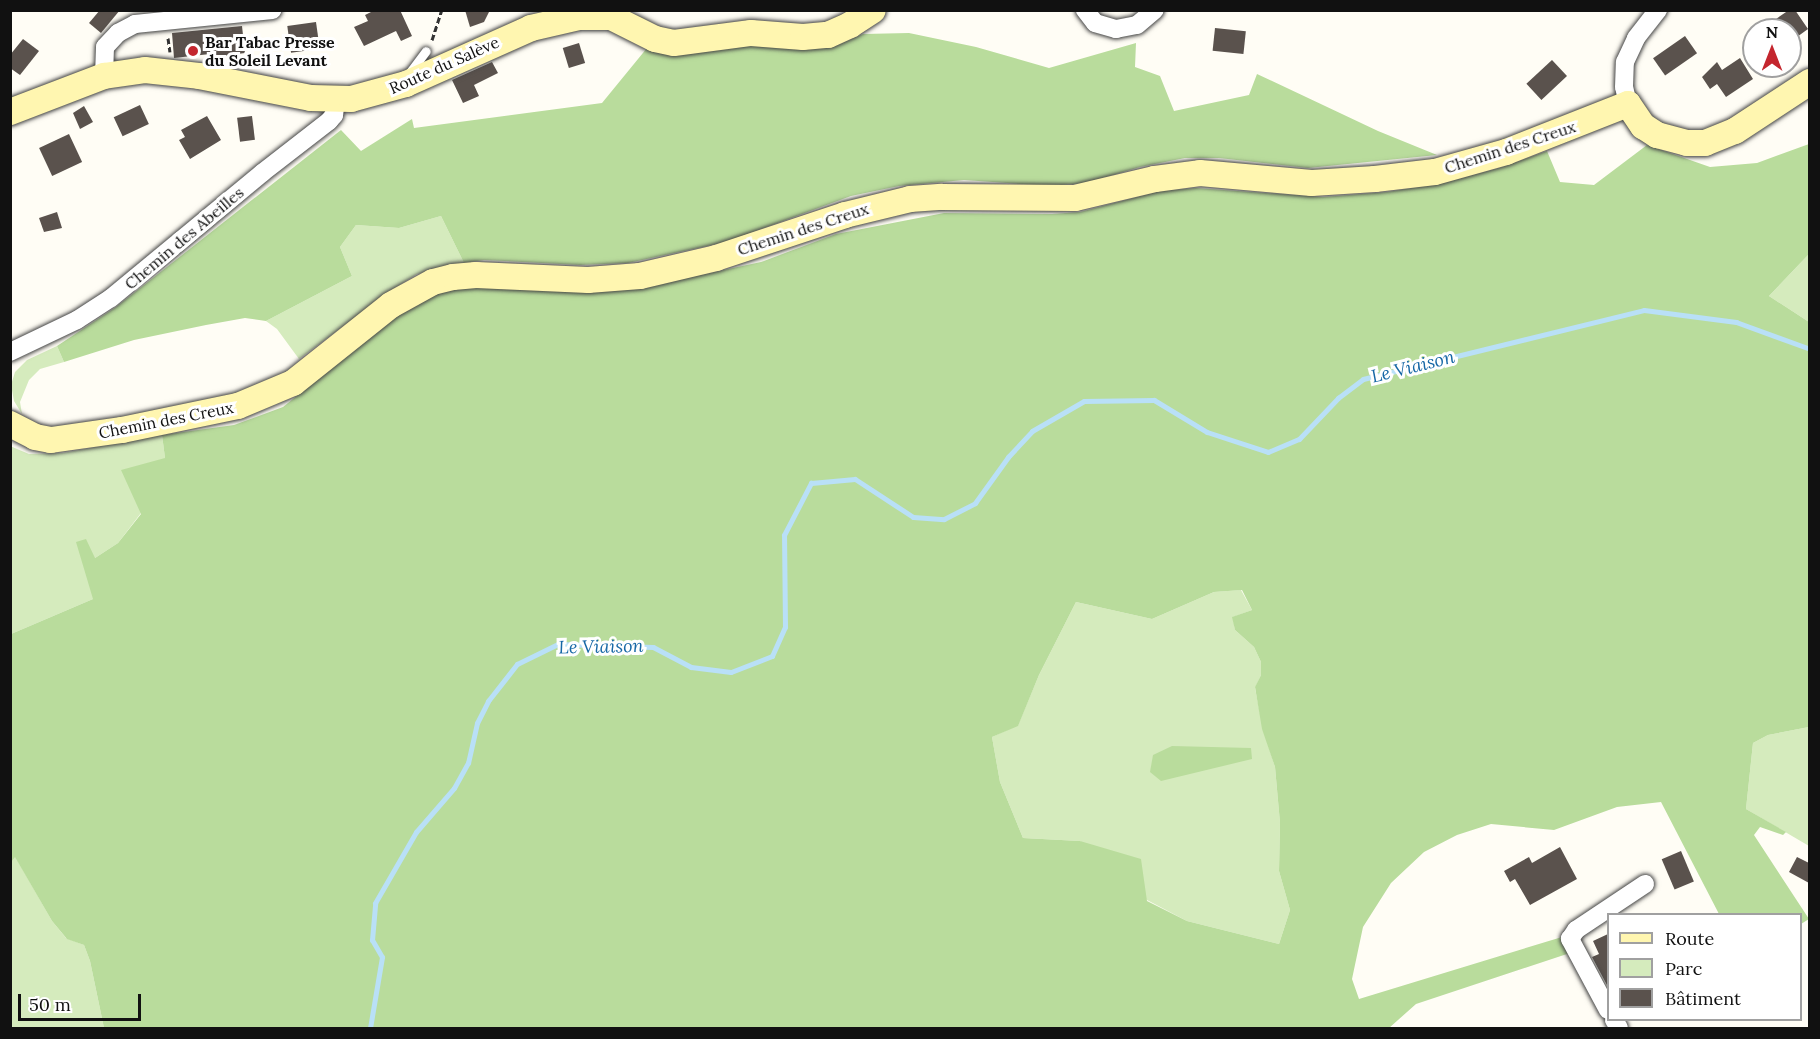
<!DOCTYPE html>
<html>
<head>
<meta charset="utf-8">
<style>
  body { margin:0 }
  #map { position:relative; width:1820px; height:1039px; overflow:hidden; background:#fffdf5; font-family:Lora,serif }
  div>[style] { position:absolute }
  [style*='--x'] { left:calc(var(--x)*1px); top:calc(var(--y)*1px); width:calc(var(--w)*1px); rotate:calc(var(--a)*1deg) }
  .green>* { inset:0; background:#d5ebbd }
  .forest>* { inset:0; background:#b9dc9c }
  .stream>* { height:5px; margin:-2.5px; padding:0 2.5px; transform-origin:2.5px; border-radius:2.5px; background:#b9e0f7 }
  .building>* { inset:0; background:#5a524d; transform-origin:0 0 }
  .path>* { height:3px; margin-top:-1.5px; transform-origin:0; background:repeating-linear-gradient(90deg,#333 0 6px,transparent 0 9px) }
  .roads { filter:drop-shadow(0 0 2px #444) drop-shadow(0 0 2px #444) }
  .lane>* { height:9px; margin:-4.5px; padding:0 4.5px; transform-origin:4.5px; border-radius:4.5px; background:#fff }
  .street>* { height:18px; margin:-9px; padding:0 9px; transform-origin:9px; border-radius:9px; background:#fff }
  .secondary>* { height:26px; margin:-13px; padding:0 13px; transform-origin:13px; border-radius:13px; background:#fff6b0 }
  .dots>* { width:16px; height:16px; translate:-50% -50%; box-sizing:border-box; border:3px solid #fff; border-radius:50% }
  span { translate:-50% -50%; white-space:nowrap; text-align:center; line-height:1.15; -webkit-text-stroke:6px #fff; paint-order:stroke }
  .poi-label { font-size:16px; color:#111; font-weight:700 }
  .left { translate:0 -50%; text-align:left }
  .street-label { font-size:16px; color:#111 }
  .water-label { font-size:18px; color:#1768a6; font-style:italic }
  .frame { position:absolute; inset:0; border:12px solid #111; pointer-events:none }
  .legend { position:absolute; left:1607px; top:913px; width:195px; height:108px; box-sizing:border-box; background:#fff; border:2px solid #a0a0a0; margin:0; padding:8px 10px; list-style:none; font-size:18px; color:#111 }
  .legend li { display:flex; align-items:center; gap:12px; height:30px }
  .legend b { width:30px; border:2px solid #a0a0a0 }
  .north { position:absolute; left:1742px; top:18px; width:60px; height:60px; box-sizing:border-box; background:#fff; border:2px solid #a0a0a0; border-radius:50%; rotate:0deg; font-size:16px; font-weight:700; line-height:24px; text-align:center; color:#111 }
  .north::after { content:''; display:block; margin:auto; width:21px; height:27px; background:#c4262e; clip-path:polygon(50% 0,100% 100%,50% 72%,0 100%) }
  .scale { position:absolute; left:18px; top:994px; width:123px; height:27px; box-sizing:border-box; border:3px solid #111; border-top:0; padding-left:8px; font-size:18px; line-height:21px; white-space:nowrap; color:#111; -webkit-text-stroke:4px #fff; paint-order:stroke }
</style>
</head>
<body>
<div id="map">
  <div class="green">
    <div style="clip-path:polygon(441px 216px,464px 263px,417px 274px,393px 289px,299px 359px,277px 329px,266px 321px,352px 276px,340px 247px,356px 225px,399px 228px)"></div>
    <div style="clip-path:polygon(1809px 254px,1809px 322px,1769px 296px)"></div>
    <div style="clip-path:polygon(57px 346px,64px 362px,40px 369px,29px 380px,20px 402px,22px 414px,14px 401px,11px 385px,15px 372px,27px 360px)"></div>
    <div style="clip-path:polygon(162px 435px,165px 458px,141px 513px,118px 543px,95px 558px,93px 599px,11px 634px,10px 446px,29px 454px,63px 453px)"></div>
    <div style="clip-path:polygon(1241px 590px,1252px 610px,1233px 617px,1235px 630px,1254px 647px,1261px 662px,1261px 675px,1255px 688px,1263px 729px,1275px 767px,1280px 823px,1279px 871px,1290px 910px,1279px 944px,1187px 921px,1147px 900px,1080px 841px,1023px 838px,1000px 782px,992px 737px,1018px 725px,1039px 675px,1076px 602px,1152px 619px,1214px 592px)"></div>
    <div style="clip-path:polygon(1809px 727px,1809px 846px,1746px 809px,1753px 743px,1768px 735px)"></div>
    <div style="clip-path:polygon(15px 856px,52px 921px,66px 938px,84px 945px,90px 961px,104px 1028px,11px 1028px,10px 862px)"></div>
  </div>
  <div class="forest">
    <div style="clip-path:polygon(909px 33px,976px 47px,1049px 68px,1136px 43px,1135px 67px,1160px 76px,1174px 111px,1249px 95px,1257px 74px,1378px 131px,1437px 155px,1308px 168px,1219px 158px,1185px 158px,1140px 167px,1086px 183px,1049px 186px,964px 180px,899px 186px,851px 196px,726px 242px,628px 263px,580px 265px,484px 260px,464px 263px,441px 216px,399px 228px,356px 225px,340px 247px,352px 276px,266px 321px,245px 318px,206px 325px,134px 340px,64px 362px,57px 346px,116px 307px,341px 130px,361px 151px,412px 119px,414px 128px,602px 103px,647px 48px,692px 54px,731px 44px,835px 46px,863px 34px)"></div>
    <div style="clip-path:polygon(evenodd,1809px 144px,1809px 254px,1769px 296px,1809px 322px,1809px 727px,1768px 735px,1753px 743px,1746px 809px,1786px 832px,1783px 835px,1760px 827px,1754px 835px,1809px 919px,1801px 924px,1800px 914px,1719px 914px,1661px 802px,1617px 807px,1554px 830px,1491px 824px,1457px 835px,1424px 852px,1391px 883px,1363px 927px,1352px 979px,1359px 999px,1562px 937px,1570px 953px,1416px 1004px,1389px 1028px,104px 1028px,90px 961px,84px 945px,67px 939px,52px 921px,15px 857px,11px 862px,11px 634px,93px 599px,76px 542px,86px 539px,95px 558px,118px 543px,141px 514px,121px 470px,165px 458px,162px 435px,234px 425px,283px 407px,400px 313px,428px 295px,452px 288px,644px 287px,761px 262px,836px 234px,944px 213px,1052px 214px,1080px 212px,1160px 191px,1196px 188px,1323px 197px,1387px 192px,1443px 183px,1499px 168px,1547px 151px,1560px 182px,1594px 185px,1647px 145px,1710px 167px,1757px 163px,1809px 144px,1242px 590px,1252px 610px,1232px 617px,1235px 630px,1254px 647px,1261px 662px,1261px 675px,1255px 687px,1262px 729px,1275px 767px,1280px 823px,1279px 871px,1290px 910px,1279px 944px,1187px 921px,1147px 901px,1141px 859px,1080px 841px,1023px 838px,1000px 782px,992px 737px,1018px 726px,1039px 675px,1076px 602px,1152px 619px,1214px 592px,1242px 590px)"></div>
    <div style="clip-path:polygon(1172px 746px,1251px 748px,1252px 759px,1161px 781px,1150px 772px,1153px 755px)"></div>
  </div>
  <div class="stream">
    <div style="--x:370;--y:1028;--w:72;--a:-80.4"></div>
    <div style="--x:382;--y:957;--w:20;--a:-120"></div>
    <div style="--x:372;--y:940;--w:37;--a:-85"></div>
    <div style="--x:375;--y:903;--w:82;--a:-60"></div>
    <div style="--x:416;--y:832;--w:58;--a:-49.2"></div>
    <div style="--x:454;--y:788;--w:29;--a:-61"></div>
    <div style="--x:468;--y:763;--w:41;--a:-77.3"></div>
    <div style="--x:477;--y:723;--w:25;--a:-63"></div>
    <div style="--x:488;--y:701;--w:47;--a:-51.9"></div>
    <div style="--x:517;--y:664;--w:46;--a:-26"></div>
    <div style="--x:558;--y:644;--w:95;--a:1.8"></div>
    <div style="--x:653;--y:647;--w:43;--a:27.8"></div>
    <div style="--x:691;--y:667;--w:40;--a:7.1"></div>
    <div style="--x:731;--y:672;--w:44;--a:-21.3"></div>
    <div style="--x:772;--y:656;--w:32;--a:-66"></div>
    <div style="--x:785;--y:627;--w:92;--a:-90.6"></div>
    <div style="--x:784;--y:535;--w:59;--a:-62.6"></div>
    <div style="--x:811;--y:483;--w:44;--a:-5.2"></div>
    <div style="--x:855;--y:479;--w:69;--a:33.2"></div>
    <div style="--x:913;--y:517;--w:31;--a:4"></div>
    <div style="--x:944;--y:519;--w:35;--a:-27"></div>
    <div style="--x:975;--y:503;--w:57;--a:-54.3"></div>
    <div style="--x:1008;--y:457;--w:35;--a:-47"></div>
    <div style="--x:1032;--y:431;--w:60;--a:-30"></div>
    <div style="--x:1084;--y:401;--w:70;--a:-0.8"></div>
    <div style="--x:1154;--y:400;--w:62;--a:31.1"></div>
    <div style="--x:1207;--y:432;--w:64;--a:18.2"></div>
    <div style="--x:1268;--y:452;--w:34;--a:-23"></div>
    <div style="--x:1299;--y:439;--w:57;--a:-46.4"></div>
    <div style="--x:1338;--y:398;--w:31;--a:-37"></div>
    <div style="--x:1363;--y:379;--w:289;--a:-13.8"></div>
    <div style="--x:1644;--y:310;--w:93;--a:7.4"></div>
    <div style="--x:1736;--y:322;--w:79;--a:20"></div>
  </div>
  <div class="building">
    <div style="clip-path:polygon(100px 10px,120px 10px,101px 33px,89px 23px)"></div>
    <div style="clip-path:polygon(375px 10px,400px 10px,412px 36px,401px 41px,396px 31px,364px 46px,354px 27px,368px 21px,365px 15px)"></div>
    <div style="clip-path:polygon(465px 10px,490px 10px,484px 22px,470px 27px)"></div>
    <div style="clip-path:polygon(1789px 10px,1795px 10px,1808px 29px,1790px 42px,1790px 30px,1760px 30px)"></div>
    <div style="left:316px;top:22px;width:27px;height:29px;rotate:82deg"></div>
    <div style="clip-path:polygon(242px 26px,245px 53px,215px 57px,210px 54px,174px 58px,172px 33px)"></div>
    <div style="left:1215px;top:28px;width:31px;height:23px;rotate:6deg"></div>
    <div style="left:1685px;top:36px;width:21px;height:39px;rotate:55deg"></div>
    <div style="clip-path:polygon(23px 39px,39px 51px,20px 75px,10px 68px,10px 55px)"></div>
    <div style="left:579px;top:43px;width:21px;height:17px;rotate:73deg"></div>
    <div style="clip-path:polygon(1740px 58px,1753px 79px,1726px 97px,1717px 84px,1710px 89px,1702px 77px,1717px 62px,1722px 70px)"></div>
    <div style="left:1552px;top:60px;width:22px;height:35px;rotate:47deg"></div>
    <div style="clip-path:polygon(492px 62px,498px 73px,474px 85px,479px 96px,463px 103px,452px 80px)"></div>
    <div style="left:140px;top:105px;width:21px;height:29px;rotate:65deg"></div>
    <div style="clip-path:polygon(84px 106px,93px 122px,80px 129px,73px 113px)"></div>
    <div style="clip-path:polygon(207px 116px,221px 140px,190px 159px,179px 140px,185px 137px,181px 130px)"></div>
    <div style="left:252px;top:116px;width:24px;height:15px;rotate:83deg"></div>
    <div style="left:69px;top:134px;width:31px;height:33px;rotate:65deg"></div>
    <div style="clip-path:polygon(57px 212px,62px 228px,44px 232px,39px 218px)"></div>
    <div style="clip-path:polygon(1560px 847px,1577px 879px,1530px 905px,1515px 879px,1510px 882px,1504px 871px,1529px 857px,1532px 863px)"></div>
    <div style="left:1681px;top:851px;width:33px;height:21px;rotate:67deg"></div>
    <div style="clip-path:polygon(1797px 857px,1809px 863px,1809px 883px,1789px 872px)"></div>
    <div style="clip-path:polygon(1608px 934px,1608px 987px,1592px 957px,1599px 954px,1593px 941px)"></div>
  </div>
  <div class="path">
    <div style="--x:168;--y:38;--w:14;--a:82"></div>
    <div style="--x:432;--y:40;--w:32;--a:-72"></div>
  </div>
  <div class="roads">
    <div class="lane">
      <div style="--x:407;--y:76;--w:31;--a:-53"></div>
    </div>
    <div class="street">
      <div style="--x:1085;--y:10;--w:16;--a:52"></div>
      <div style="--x:1095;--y:23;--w:22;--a:16"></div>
      <div style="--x:1116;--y:29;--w:21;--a:-11"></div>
      <div style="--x:1137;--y:25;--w:23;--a:-40"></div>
      <div style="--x:104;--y:76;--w:29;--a:-88"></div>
      <div style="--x:105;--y:47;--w:19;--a:-47"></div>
      <div style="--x:118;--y:33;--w:19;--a:-28"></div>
      <div style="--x:135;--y:24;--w:138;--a:-5.8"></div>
      <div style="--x:1628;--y:104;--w:17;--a:-103"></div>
      <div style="--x:1624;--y:87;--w:25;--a:-88"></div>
      <div style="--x:1625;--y:62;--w:26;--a:-65"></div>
      <div style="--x:1636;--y:38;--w:36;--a:-52"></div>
      <div style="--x:10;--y:352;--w:74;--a:-25.5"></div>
      <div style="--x:77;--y:320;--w:40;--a:-32.9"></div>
      <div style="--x:111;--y:298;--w:196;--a:-39.6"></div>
      <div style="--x:262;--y:173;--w:85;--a:-37.8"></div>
      <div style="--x:329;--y:121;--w:8;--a:-50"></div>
      <div style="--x:334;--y:115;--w:15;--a:-82"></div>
      <div style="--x:1608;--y:1010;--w:81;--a:-118.2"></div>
      <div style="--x:1570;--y:939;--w:11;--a:-56"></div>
      <div style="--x:1576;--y:930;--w:83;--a:-33.7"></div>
      <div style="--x:1614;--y:1020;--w:9;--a:58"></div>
    </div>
    <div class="secondary">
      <div style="--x:10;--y:112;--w:101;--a:-21"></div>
      <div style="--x:104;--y:76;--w:41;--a:-8.3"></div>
      <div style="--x:145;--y:70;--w:54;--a:6.3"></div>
      <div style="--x:199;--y:76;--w:114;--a:11.1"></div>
      <div style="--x:311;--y:98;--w:40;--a:1.4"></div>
      <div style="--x:351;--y:99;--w:57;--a:-15.3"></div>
      <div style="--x:406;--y:84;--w:137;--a:-24.1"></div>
      <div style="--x:531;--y:28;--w:49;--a:-12.9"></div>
      <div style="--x:579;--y:17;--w:32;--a:0"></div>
      <div style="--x:611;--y:17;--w:49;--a:26.6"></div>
      <div style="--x:655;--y:39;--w:19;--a:12"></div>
      <div style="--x:674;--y:43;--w:78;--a:-7.4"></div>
      <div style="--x:751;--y:33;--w:52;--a:4.4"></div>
      <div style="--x:803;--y:37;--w:25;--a:-5"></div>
      <div style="--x:828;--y:35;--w:24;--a:-24"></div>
      <div style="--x:850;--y:25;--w:27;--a:-33"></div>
      <div style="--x:10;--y:424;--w:28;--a:27"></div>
      <div style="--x:35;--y:437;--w:16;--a:11"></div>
      <div style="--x:51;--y:440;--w:72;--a:-8"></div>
      <div style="--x:122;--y:430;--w:118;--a:-11.7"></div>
      <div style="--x:238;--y:406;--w:60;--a:-22.7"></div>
      <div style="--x:293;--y:383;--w:125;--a:-38.5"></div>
      <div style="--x:391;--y:305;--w:48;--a:-28.7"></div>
      <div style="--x:433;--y:282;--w:21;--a:-14"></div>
      <div style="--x:453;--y:277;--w:23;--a:-5"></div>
      <div style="--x:476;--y:275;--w:112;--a:2.6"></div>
      <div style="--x:588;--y:280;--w:52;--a:-4.4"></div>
      <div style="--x:640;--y:276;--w:78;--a:-13.3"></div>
      <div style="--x:716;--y:258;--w:136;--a:-18.4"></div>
      <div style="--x:845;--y:215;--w:67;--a:-13.8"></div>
      <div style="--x:910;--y:199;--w:32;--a:-4"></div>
      <div style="--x:942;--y:197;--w:133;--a:0.4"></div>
      <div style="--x:1075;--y:198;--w:82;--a:-13.4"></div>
      <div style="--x:1155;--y:179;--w:45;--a:-7.6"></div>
      <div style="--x:1200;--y:173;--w:112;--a:5.1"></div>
      <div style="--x:1312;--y:183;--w:63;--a:-3.6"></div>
      <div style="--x:1375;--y:179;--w:60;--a:-6.7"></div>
      <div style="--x:1435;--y:172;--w:74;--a:-15.7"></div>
      <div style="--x:1506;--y:152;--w:131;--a:-21.5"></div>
      <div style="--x:1628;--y:104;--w:27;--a:56"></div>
      <div style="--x:1643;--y:126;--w:17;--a:33"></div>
      <div style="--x:1657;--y:135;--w:31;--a:15"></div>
      <div style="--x:1687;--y:143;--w:18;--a:0"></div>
      <div style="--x:1705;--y:143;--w:32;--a:-22"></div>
      <div style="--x:1735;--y:131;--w:90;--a:-33.2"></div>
    </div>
  </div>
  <div class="dots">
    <div style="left:193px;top:51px;background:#c4262e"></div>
  </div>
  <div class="poi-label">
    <span class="left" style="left:205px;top:51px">Bar Tabac Presse<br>du Soleil Levant</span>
  </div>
  <div class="street-label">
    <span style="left:444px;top:65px;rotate:-24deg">Route du Salève</span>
    <span style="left:1510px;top:147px;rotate:-18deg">Chemin des Creux</span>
    <span style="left:803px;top:229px;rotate:-18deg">Chemin des Creux</span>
    <span style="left:184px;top:238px;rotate:-40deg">Chemin des Abeilles</span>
    <span style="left:166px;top:420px;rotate:-11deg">Chemin des Creux</span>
  </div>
  <div class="water-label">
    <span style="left:1413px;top:367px;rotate:-14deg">Le Viaison</span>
    <span style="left:601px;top:647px;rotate:-1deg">Le Viaison</span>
  </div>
  <div class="frame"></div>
  <ul class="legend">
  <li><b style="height:8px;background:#fff6b0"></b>Route</li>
  <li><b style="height:16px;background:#d5ebbd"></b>Parc</li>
  <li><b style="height:16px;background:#5a524d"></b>Bâtiment</li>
  </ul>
  <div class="north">N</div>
  <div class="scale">50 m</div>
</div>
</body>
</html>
